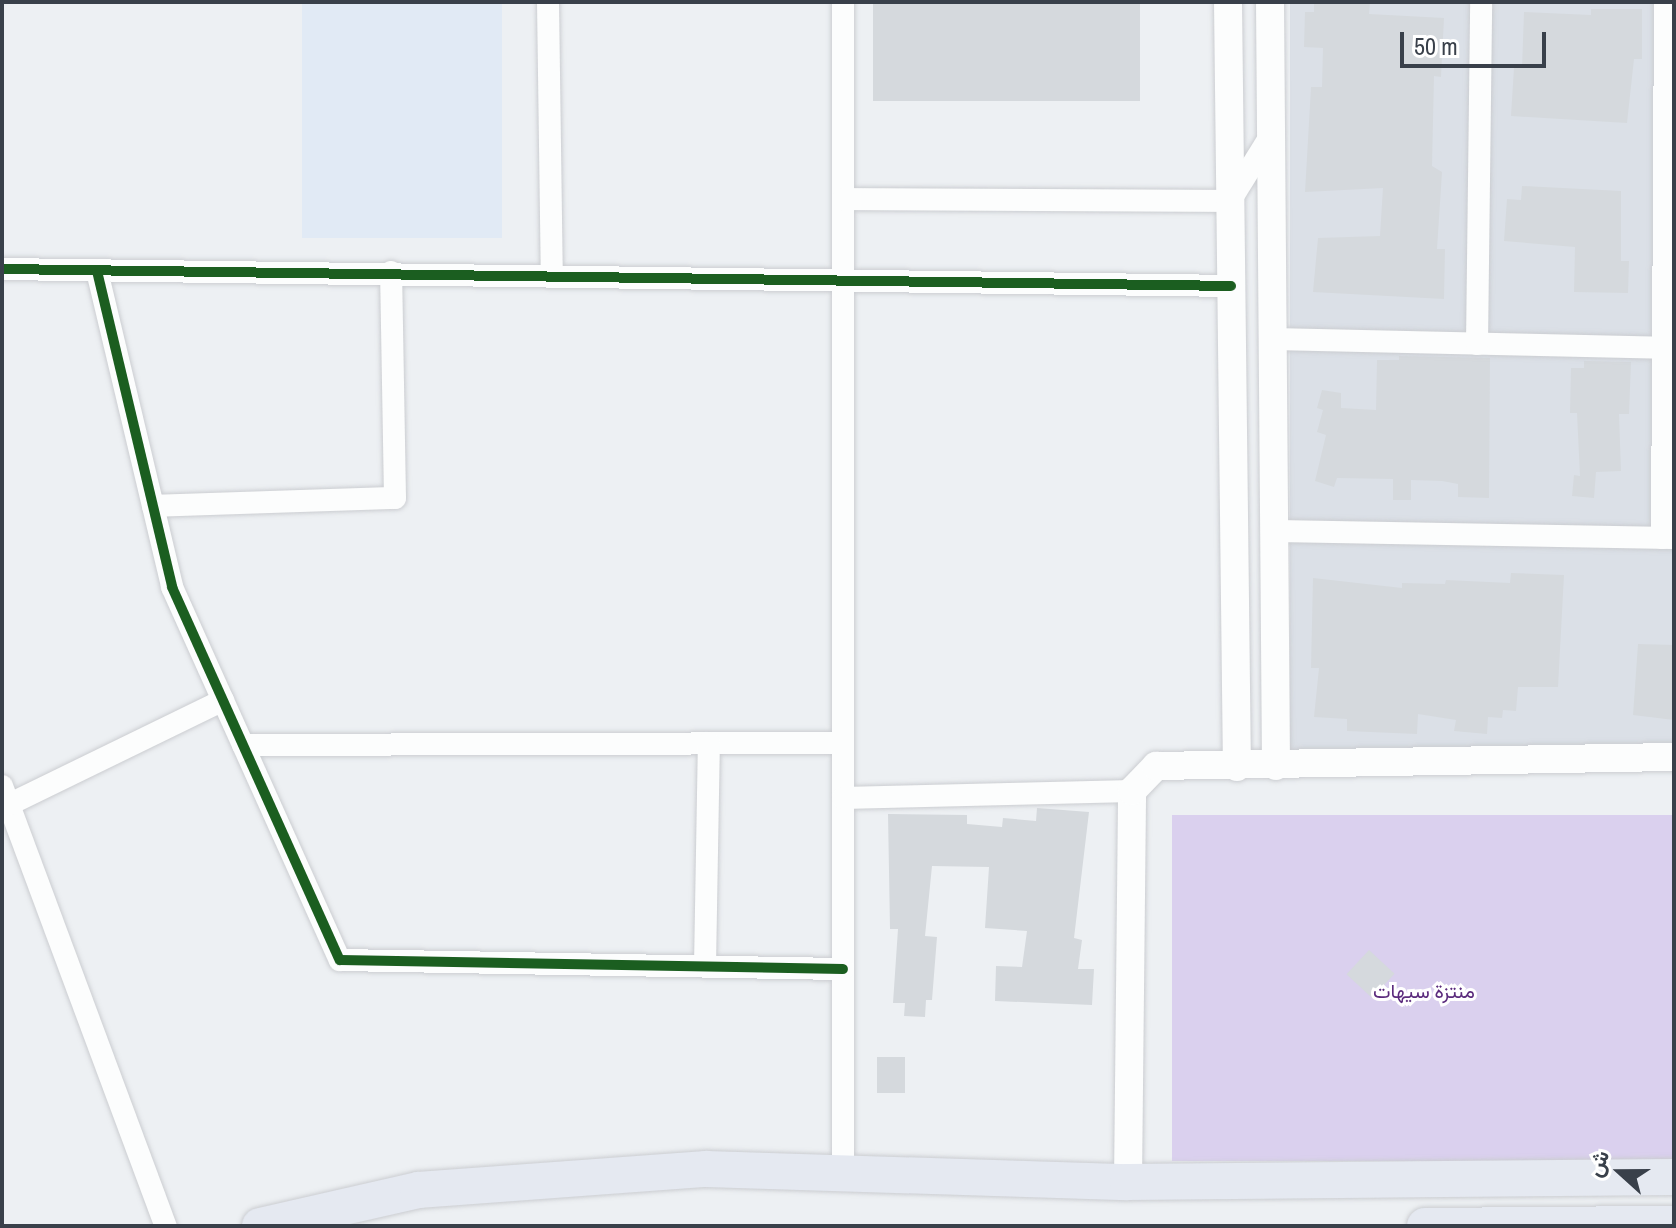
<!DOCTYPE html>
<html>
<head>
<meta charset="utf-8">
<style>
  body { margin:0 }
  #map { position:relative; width:1676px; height:1228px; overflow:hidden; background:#edf0f3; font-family:"Archivo Narrow",Vazirmatn,sans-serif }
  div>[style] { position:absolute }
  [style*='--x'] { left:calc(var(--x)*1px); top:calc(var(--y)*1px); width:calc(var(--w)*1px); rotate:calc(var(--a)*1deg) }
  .residential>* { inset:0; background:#dbe0e7; transform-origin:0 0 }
  .commercial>* { inset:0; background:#e1eaf5; transform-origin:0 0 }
  .green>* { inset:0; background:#dad0ee; transform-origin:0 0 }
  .building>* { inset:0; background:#d5d9dd; transform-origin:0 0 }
  .roads { filter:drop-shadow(0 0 2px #cbcdd1) drop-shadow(0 0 2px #cbcdd1) }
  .minor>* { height:22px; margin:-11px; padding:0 11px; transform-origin:11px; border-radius:11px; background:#fcfdfd }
  .tertiary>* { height:28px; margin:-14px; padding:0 14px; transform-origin:14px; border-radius:14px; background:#fcfdfd }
  .primary>* { height:36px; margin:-18px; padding:0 18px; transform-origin:18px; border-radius:18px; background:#e5e9f1 }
  .cycleway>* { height:10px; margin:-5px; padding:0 5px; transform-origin:5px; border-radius:5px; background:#1b5e20 }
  span { translate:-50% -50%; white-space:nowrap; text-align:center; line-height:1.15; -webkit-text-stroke:6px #fff; paint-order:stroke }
  .park-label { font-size:20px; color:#5b2b7d }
  .frame { position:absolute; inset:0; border:4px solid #39404a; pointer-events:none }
  .north { position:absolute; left:1580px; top:1132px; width:80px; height:80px; -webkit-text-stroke:6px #fff; paint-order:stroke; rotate:291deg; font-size:22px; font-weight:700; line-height:32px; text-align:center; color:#39404a }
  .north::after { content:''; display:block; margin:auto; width:28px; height:36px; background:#39404a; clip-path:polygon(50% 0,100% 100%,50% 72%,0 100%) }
  .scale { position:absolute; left:1400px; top:32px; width:146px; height:36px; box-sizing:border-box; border:4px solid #39404a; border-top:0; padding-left:10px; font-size:24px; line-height:28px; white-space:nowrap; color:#39404a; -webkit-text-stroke:6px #fff; paint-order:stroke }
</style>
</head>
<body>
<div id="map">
  <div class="residential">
    <div style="left:1290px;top:2px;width:384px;height:749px"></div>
  </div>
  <div class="commercial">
    <div style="left:302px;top:2px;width:200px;height:236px"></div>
  </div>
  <div class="green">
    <div style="left:1674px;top:815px;width:346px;height:502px;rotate:90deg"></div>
  </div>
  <div class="building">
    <div style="left:873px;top:2px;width:267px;height:99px"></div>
    <div style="clip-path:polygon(1314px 2px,1370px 2px,1369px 14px,1444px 18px,1441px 77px,1434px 76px,1432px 166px,1442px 172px,1437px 249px,1445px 249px,1444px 299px,1313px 292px,1318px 238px,1380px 236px,1383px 188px,1305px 192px,1311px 87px,1322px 87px,1323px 48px,1304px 47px,1305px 12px,1314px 12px)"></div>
    <div style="clip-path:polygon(1591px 9px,1642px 9px,1642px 59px,1634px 59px,1627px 123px,1511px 116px,1514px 68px,1522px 68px,1524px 12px,1591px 15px)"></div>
    <div style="clip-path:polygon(1522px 186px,1621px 191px,1621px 261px,1629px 261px,1628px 293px,1574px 292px,1575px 247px,1504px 241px,1507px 199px,1521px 200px)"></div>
    <div style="clip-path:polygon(1399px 356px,1490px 358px,1489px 498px,1458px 497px,1458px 484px,1442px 481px,1411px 480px,1411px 500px,1393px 500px,1393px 479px,1337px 478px,1334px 487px,1315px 481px,1326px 435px,1317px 432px,1323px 410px,1317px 408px,1322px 390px,1341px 393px,1341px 408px,1376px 410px,1377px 360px,1399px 360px)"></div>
    <div style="clip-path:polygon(1584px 361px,1631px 362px,1629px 414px,1619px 414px,1621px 471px,1596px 472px,1594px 498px,1572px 496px,1574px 475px,1580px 476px,1577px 413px,1570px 413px,1571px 368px,1584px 368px)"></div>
    <div style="clip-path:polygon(1511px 573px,1564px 575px,1558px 687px,1518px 687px,1516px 711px,1503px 710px,1502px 718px,1488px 717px,1487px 734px,1454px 731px,1456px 720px,1418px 714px,1417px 734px,1347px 731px,1347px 719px,1314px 717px,1319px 668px,1311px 668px,1313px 578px,1402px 588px,1402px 583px,1445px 584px,1446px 580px,1510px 583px)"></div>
    <div style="clip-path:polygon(1638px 644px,1674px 645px,1674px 720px,1633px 715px)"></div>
    <div style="clip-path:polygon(1037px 808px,1089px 812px,1074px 938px,1082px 940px,1078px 969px,1094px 969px,1092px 1005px,995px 1001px,996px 966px,1022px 967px,1027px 931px,985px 928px,989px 867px,932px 866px,925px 936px,937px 937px,932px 1000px,926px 1000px,925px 1017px,904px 1016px,905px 1003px,893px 1003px,898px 929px,890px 929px,888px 814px,967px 815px,967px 824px,1002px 827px,1003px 818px,1036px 821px)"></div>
    <div style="left:1369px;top:950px;width:35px;height:33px;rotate:43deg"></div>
    <div style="left:877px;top:1057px;width:28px;height:36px"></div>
  </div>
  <div class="roads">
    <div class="minor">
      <div style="--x:548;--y:2;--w:271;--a:89.2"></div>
      <div style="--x:843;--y:2;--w:1167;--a:90"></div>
      <div style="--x:843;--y:199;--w:387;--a:0.3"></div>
      <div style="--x:1230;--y:201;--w:78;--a:-58.2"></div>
      <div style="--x:2;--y:269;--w:1229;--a:0.79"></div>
      <div style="--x:97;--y:271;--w:325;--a:76.6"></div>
      <div style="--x:172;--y:587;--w:409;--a:65.8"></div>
      <div style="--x:340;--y:960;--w:503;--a:1.03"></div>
      <div style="--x:1273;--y:339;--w:390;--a:1.3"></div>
      <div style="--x:1477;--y:344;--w:342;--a:-89.3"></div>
      <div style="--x:153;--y:506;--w:242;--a:-1.9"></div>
      <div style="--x:395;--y:498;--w:226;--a:-91"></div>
      <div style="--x:1274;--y:531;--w:400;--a:1"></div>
      <div style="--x:1662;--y:538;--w:536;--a:-89.68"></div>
      <div style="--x:243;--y:745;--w:600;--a:-0.19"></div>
      <div style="--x:2;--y:786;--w:470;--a:69.6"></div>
      <div style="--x:843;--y:798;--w:289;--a:-1.4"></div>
      <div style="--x:10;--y:804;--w:237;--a:-26"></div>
      <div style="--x:705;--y:966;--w:223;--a:-89"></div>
    </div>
    <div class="tertiary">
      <div style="--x:1228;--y:2;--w:765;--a:89.33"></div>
      <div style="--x:1270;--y:2;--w:764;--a:89.55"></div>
      <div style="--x:1128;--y:1182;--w:391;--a:-89.4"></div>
      <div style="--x:1132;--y:791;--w:35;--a:-46"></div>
      <div style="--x:1156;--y:766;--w:518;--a:-1"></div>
    </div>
    <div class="primary">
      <div style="--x:260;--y:1226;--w:162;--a:-12.8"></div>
      <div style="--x:418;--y:1190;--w:289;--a:-4.2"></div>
      <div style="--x:706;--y:1169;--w:422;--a:1.8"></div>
      <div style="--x:1128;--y:1182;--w:546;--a:-0.52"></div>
      <div style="--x:1425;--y:1226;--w:249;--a:-0.5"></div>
    </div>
  </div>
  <div class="cycleway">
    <div style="--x:2;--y:269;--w:1229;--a:0.79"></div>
    <div style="--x:97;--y:271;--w:325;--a:76.6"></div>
    <div style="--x:172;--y:587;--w:409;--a:65.8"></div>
    <div style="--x:340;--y:960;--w:503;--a:1.03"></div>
  </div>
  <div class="park-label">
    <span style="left:1424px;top:990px">منتزة سيهات</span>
  </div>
  <div class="frame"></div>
  <div class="north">ش</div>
  <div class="scale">50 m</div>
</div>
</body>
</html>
